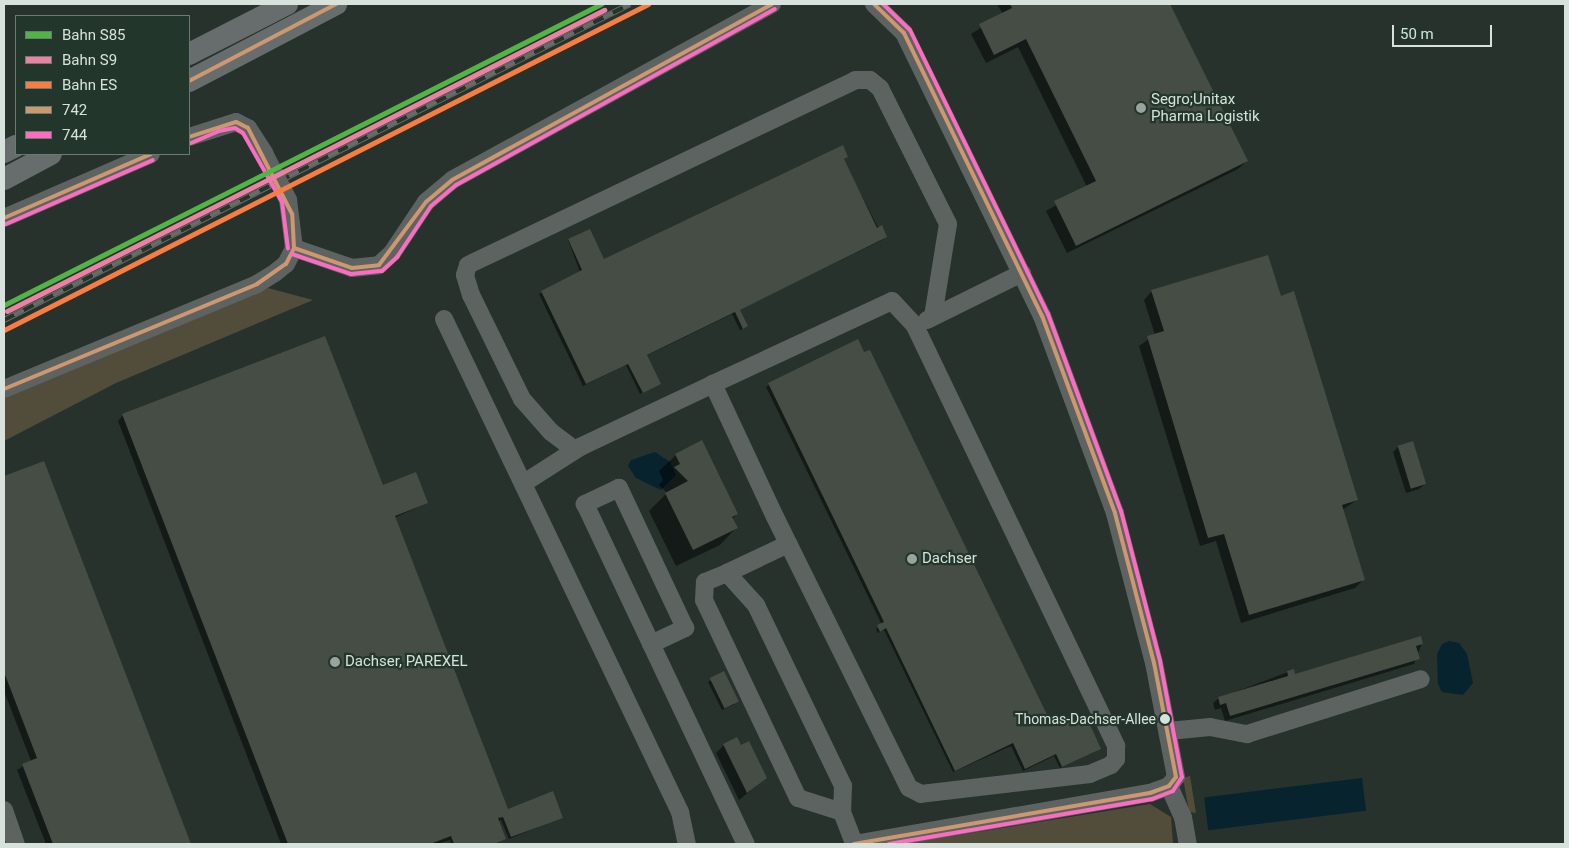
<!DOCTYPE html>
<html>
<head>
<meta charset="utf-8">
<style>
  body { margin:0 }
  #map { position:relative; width:1569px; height:848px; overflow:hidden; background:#27322c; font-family:Roboto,sans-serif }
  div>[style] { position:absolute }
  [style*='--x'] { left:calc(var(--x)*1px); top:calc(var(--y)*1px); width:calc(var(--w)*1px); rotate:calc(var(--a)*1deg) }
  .green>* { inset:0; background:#514d3a }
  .water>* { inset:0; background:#07232d; transform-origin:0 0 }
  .shadow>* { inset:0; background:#0007 }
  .building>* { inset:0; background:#464d44; transform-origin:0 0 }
  .minor>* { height:18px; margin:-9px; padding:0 9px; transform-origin:9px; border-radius:9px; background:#5d6361 }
  .major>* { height:22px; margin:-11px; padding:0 11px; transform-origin:11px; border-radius:11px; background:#666d6c }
  .rail>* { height:5.5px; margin-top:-2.75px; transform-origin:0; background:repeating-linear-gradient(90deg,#23362c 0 11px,#666d69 0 22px); box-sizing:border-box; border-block:1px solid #666d69 }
  .minor-bridge>* { height:18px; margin:-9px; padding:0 9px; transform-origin:9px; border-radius:9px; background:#5d6361 }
  .bus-1>* { height:4px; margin:-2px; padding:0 2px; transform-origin:2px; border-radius:2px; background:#cd976f }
  .bus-2>* { height:4px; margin:-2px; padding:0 2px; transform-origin:2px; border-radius:2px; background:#fc6dc2 }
  .rail-1>* { height:5px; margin:-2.5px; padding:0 2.5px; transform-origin:2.5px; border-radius:2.5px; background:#52b447 }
  .rail-2>* { height:5px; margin:-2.5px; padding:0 2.5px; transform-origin:2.5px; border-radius:2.5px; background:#ec81a3 }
  .rail-3>* { height:5px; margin:-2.5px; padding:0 2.5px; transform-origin:2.5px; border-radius:2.5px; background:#f77d43 }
  .dots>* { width:14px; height:14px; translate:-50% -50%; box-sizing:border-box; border:2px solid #23362c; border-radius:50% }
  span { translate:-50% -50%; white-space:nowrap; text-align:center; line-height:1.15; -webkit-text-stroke:4.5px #23362c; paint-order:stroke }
  .bus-label { font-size:14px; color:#d6e2db }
  .right { translate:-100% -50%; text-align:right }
  .poi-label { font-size:15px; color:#d6e2db }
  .left { translate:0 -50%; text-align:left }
  .frame { position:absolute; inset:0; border:5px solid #d6e2db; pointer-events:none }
  .legend { position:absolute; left:15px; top:15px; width:175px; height:140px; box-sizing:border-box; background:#23362c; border:1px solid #6b7b72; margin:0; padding:6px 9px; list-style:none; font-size:15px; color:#d6e2db }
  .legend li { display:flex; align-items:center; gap:10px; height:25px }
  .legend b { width:25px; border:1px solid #6b7b72 }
  .scale { position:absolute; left:1392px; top:25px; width:100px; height:22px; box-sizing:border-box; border:2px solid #d6e2db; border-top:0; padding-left:6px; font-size:15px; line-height:18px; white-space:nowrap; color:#d6e2db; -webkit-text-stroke:4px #23362c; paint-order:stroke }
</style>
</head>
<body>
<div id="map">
  <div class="green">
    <div style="clip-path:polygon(268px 288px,313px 300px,116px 383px,4px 441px,4px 398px)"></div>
    <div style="clip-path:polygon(1190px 776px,1196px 813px,1189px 812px,1183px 778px)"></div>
    <div style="clip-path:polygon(1150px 804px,1171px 817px,1173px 844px,903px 844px)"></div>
  </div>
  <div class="water">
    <div style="clip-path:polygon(655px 452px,670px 462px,676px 475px,661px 490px,636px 478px,628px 466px,631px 460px)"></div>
    <div style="clip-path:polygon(1449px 641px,1459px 643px,1467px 654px,1473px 683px,1463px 695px,1442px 692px,1438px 684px,1437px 654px,1442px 644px)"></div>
    <div style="left:1362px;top:778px;width:33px;height:159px;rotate:83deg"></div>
  </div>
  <div class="shadow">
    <div style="clip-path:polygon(997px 4px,1169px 4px,1247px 161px,1238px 169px,1067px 253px,1046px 211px,1087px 187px,1018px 47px,986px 63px,971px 34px,1003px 14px)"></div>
    <div style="clip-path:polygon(847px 157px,843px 160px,884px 239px,739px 310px,744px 328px,740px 330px,732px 314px,646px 356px,659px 384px,640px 394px,626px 365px,583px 386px,539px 294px,580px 272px,568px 240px,589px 230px,604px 261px)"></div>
    <div style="clip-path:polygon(1152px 291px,1280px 297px,1357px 500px,1342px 510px,1364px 579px,1355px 588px,1241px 623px,1216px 541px,1200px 546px,1139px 346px,1155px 335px,1144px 300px)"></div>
    <div style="clip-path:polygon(772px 383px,1051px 726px,1073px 727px,1097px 751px,1060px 768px,1054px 756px,1023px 771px,1011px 746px,953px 772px,884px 630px,878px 633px,876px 629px,882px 625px,766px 387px)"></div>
    <div style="clip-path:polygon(123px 415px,427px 503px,394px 518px,507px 811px,562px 817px,509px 839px,501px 820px,498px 821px,505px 839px,495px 844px,451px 844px,450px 840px,437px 844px,281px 844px,118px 421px)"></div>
    <div style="clip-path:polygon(1399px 446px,1425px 484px,1419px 489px,1406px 493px,1393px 452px)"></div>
    <div style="clip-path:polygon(676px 455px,737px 514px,732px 519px,736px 528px,720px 545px,676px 566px,649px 511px,667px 493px,659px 485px,663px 480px,659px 471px)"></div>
    <div style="clip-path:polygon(43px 462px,190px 844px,46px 844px,17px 770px,31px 761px,4px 691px,4px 478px)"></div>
    <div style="clip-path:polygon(1422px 643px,1414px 664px,1225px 721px,1221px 708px,1215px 710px,1213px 703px,1219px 698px,1288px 672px,1295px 676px)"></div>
    <div style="clip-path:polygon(724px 673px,735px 704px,722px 710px,708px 682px)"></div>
    <div style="clip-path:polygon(724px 745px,740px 747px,766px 778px,739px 800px,716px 753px)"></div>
  </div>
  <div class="building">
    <div style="clip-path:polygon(1010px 4px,1170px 4px,1248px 161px,1076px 246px,1054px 201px,1096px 181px,1026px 39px,994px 55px,979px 24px,1012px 8px)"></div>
    <div style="clip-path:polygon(843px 145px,848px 157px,844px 159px,877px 228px,882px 225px,887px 237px,740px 310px,748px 326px,743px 329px,735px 312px,647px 355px,661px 384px,643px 393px,628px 364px,586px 384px,541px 291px,582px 270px,568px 239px,590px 229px,604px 259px)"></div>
    <div style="clip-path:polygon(1268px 255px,1281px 296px,1294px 291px,1358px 500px,1342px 505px,1365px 580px,1249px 615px,1224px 534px,1208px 538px,1147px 336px,1164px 331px,1151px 290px)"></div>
    <div style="clip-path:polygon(325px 336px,383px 485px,416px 472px,428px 503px,395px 516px,508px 809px,553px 791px,563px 818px,511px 837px,503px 817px,498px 818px,506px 839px,494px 844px,454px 844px,451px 836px,430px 844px,288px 844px,122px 414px)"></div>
    <div style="clip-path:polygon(858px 339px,864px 352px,870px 350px,1052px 725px,1069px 716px,1073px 725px,1087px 718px,1101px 749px,1062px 767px,1056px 754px,1025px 769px,1013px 743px,955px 771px,886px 628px,880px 632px,877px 625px,884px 622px,768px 383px)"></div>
    <div style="clip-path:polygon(702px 440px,738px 514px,732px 517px,738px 528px,693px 550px,665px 493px,688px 481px,674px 467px,680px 464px,675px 454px)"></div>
    <div style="left:1413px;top:441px;width:45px;height:16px;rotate:73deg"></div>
    <div style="clip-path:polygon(44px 461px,191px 844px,53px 844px,22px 764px,37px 758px,4px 672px,4px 476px)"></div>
    <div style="clip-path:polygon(1421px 636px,1423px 644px,1416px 646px,1420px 659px,1230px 716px,1226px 703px,1220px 705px,1218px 697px,1288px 676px,1287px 671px,1294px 669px,1295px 674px)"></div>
    <div style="left:724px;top:671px;width:34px;height:16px;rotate:64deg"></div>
    <div style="clip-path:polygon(737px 737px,741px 745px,749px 741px,767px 778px,747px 793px,723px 744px)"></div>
  </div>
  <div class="minor">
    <div style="--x:189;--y:137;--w:49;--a:-17.7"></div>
    <div style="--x:236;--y:122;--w:13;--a:27"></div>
    <div style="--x:248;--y:128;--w:30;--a:57"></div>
    <div style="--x:4;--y:218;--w:160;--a:-23.5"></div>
    <div style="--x:294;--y:248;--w:61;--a:19"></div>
    <div style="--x:352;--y:268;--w:27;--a:-6"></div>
    <div style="--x:379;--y:265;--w:18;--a:-43"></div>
    <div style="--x:392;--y:253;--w:61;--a:-56.3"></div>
    <div style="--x:426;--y:202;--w:34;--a:-40"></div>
    <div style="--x:452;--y:180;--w:365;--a:-28.8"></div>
    <div style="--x:892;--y:301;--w:34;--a:47"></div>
    <div style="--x:915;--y:326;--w:466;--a:64.4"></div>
    <div style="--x:1116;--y:746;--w:13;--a:90"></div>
    <div style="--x:1116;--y:759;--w:8;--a:130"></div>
    <div style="--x:1111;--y:765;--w:23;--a:157"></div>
    <div style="--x:1090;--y:774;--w:170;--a:173.3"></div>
    <div style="--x:921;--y:794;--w:13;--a:-153"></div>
    <div style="--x:909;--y:788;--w:302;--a:-116.3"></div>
    <div style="--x:775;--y:517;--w:147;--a:-115"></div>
    <div style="--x:713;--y:384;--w:197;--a:-24.9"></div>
    <div style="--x:444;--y:319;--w:547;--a:64.42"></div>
    <div style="--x:680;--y:812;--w:33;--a:78"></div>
    <div style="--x:927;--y:320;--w:106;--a:-26.3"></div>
    <div style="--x:4;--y:389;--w:274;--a:-22.5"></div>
    <div style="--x:257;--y:284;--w:22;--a:-32"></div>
    <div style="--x:276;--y:272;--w:13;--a:-39"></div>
    <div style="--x:286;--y:264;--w:18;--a:-63"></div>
    <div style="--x:294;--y:248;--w:48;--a:-97.1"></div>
    <div style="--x:575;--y:450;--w:30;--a:-143"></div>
    <div style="--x:551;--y:432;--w:44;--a:-131.3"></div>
    <div style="--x:522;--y:399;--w:116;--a:-116.1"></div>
    <div style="--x:471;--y:295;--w:21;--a:-107"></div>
    <div style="--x:465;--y:275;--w:10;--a:-73"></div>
    <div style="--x:468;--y:265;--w:429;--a:-25.5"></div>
    <div style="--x:855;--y:80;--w:15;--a:0"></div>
    <div style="--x:870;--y:80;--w:13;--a:39"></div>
    <div style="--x:880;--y:88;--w:152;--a:63.4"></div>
    <div style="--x:948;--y:224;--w:94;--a:99.2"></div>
    <div style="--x:524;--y:483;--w:67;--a:-32.7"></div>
    <div style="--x:580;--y:447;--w:147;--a:-25.3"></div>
    <div style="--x:727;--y:573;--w:43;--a:47.8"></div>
    <div style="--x:756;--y:605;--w:201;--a:64.3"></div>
    <div style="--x:843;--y:786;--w:26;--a:92"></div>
    <div style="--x:842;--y:812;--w:46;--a:-162.3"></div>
    <div style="--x:798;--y:798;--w:219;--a:-115.4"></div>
    <div style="--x:704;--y:600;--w:18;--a:-87"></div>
    <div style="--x:705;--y:582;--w:24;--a:-22"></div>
    <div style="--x:727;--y:573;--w:68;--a:-25.4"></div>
    <div style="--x:651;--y:644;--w:38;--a:-25"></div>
    <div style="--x:685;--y:628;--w:155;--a:-115.2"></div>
    <div style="--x:619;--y:488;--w:38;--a:155"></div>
    <div style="--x:585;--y:504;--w:376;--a:64.7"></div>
    <div style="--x:1169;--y:731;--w:41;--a:-5.6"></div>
    <div style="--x:1210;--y:727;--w:38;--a:11"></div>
    <div style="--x:1247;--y:734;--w:182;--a:-17.5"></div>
    <div style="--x:1169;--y:786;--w:34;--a:66"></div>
    <div style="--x:1183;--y:817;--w:27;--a:80"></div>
    <div style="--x:4;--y:810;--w:36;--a:71"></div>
    <div style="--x:842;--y:812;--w:34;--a:69"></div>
    <div style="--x:854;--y:844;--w:300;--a:-9.8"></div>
    <div style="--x:1150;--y:793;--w:20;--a:-20"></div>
    <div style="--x:1169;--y:786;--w:11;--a:-52"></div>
    <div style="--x:1176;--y:777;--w:116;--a:-100.9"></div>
    <div style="--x:1154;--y:663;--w:155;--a:-104.6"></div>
    <div style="--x:1115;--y:513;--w:210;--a:-110.3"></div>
    <div style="--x:1042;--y:316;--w:315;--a:-116"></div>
    <div style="--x:904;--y:33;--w:42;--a:-136"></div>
  </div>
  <div class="major">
    <div style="--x:189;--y:54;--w:110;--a:-27"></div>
    <div style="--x:189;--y:81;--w:166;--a:-27.6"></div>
    <div style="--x:4;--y:152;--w:13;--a:-27"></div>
    <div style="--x:4;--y:179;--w:53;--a:-28"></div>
  </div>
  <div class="rail">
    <div style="--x:4;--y:320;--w:701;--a:-26.78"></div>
  </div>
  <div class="minor-bridge">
    <div style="--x:264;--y:153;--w:53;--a:62.9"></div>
  </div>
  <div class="bus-1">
    <div style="--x:189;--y:81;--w:166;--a:-27.6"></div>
    <div style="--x:4;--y:218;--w:160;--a:-23.5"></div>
    <div style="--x:294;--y:248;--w:61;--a:19"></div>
    <div style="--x:352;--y:268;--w:27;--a:-6"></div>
    <div style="--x:379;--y:265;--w:79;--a:-53.3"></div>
    <div style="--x:426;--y:202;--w:34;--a:-40"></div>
    <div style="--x:452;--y:180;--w:365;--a:-28.8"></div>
    <div style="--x:4;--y:389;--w:274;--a:-22.5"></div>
    <div style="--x:257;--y:284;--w:35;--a:-35"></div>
    <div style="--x:286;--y:264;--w:18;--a:-63"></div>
    <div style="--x:294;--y:248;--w:34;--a:-93"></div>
    <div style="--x:292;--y:214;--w:97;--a:-117.1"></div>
    <div style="--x:248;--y:128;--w:13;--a:-153"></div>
    <div style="--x:236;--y:122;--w:49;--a:162.3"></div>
    <div style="--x:854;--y:844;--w:300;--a:-9.8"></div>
    <div style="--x:1150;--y:793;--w:20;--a:-20"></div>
    <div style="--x:1169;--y:786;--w:11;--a:-52"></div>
    <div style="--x:1176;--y:777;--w:116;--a:-100.9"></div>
    <div style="--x:1154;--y:663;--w:155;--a:-104.6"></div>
    <div style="--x:1115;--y:513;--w:210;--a:-110.3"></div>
    <div style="--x:1042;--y:316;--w:315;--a:-116"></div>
    <div style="--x:904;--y:33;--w:42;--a:-136"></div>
  </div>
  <div class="bus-2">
    <div style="--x:883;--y:4;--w:37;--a:44"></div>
    <div style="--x:910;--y:30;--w:316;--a:64.1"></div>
    <div style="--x:1048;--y:314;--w:210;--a:69.7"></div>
    <div style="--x:1121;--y:511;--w:155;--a:75.4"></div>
    <div style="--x:1160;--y:661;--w:118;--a:79.3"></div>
    <div style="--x:1182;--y:777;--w:17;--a:123"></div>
    <div style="--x:1173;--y:791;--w:22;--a:159"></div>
    <div style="--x:1152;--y:799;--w:267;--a:170.3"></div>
    <div style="--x:191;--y:143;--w:30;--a:-23"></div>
    <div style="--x:219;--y:131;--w:16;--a:-11"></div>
    <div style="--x:235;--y:128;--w:9;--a:32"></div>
    <div style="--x:243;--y:133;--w:79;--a:60.5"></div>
    <div style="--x:282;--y:202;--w:47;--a:82.7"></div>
    <div style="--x:6;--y:224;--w:160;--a:-23.5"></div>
    <div style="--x:292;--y:254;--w:62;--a:18.7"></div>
    <div style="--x:351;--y:274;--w:31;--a:-6"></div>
    <div style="--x:382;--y:271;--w:21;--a:-43"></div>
    <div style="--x:397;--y:257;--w:61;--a:-56.3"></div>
    <div style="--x:431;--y:206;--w:33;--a:-40"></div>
    <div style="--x:456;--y:185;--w:364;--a:-28.9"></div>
  </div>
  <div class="rail-1">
    <div style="--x:4;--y:305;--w:669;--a:-26.76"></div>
  </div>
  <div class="rail-2">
    <div style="--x:7;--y:311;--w:669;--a:-26.76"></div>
  </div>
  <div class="rail-3">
    <div style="--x:4;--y:330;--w:722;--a:-26.85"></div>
  </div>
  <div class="dots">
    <div style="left:1141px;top:108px;background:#99a49e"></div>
    <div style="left:912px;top:559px;background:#99a49e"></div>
    <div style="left:335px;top:662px;background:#99a49e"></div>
    <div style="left:1165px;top:719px;background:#d6e2db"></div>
  </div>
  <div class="bus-label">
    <span class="right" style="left:1156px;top:719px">Thomas-Dachser-Allee</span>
  </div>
  <div class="poi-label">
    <span class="left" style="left:1151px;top:108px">Segro;Unitax<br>Pharma Logistik</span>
    <span class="left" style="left:922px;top:559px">Dachser</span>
    <span class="left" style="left:345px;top:662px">Dachser, PAREXEL</span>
  </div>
  <div class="frame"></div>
  <ul class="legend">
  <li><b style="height:6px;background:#52b447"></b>Bahn S85</li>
  <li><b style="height:6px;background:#ec81a3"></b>Bahn S9</li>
  <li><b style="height:6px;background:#f77d43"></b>Bahn ES</li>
  <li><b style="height:6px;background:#cd976f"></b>742</li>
  <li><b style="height:6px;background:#fc6dc2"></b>744</li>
  </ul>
  <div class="scale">50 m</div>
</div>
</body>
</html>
